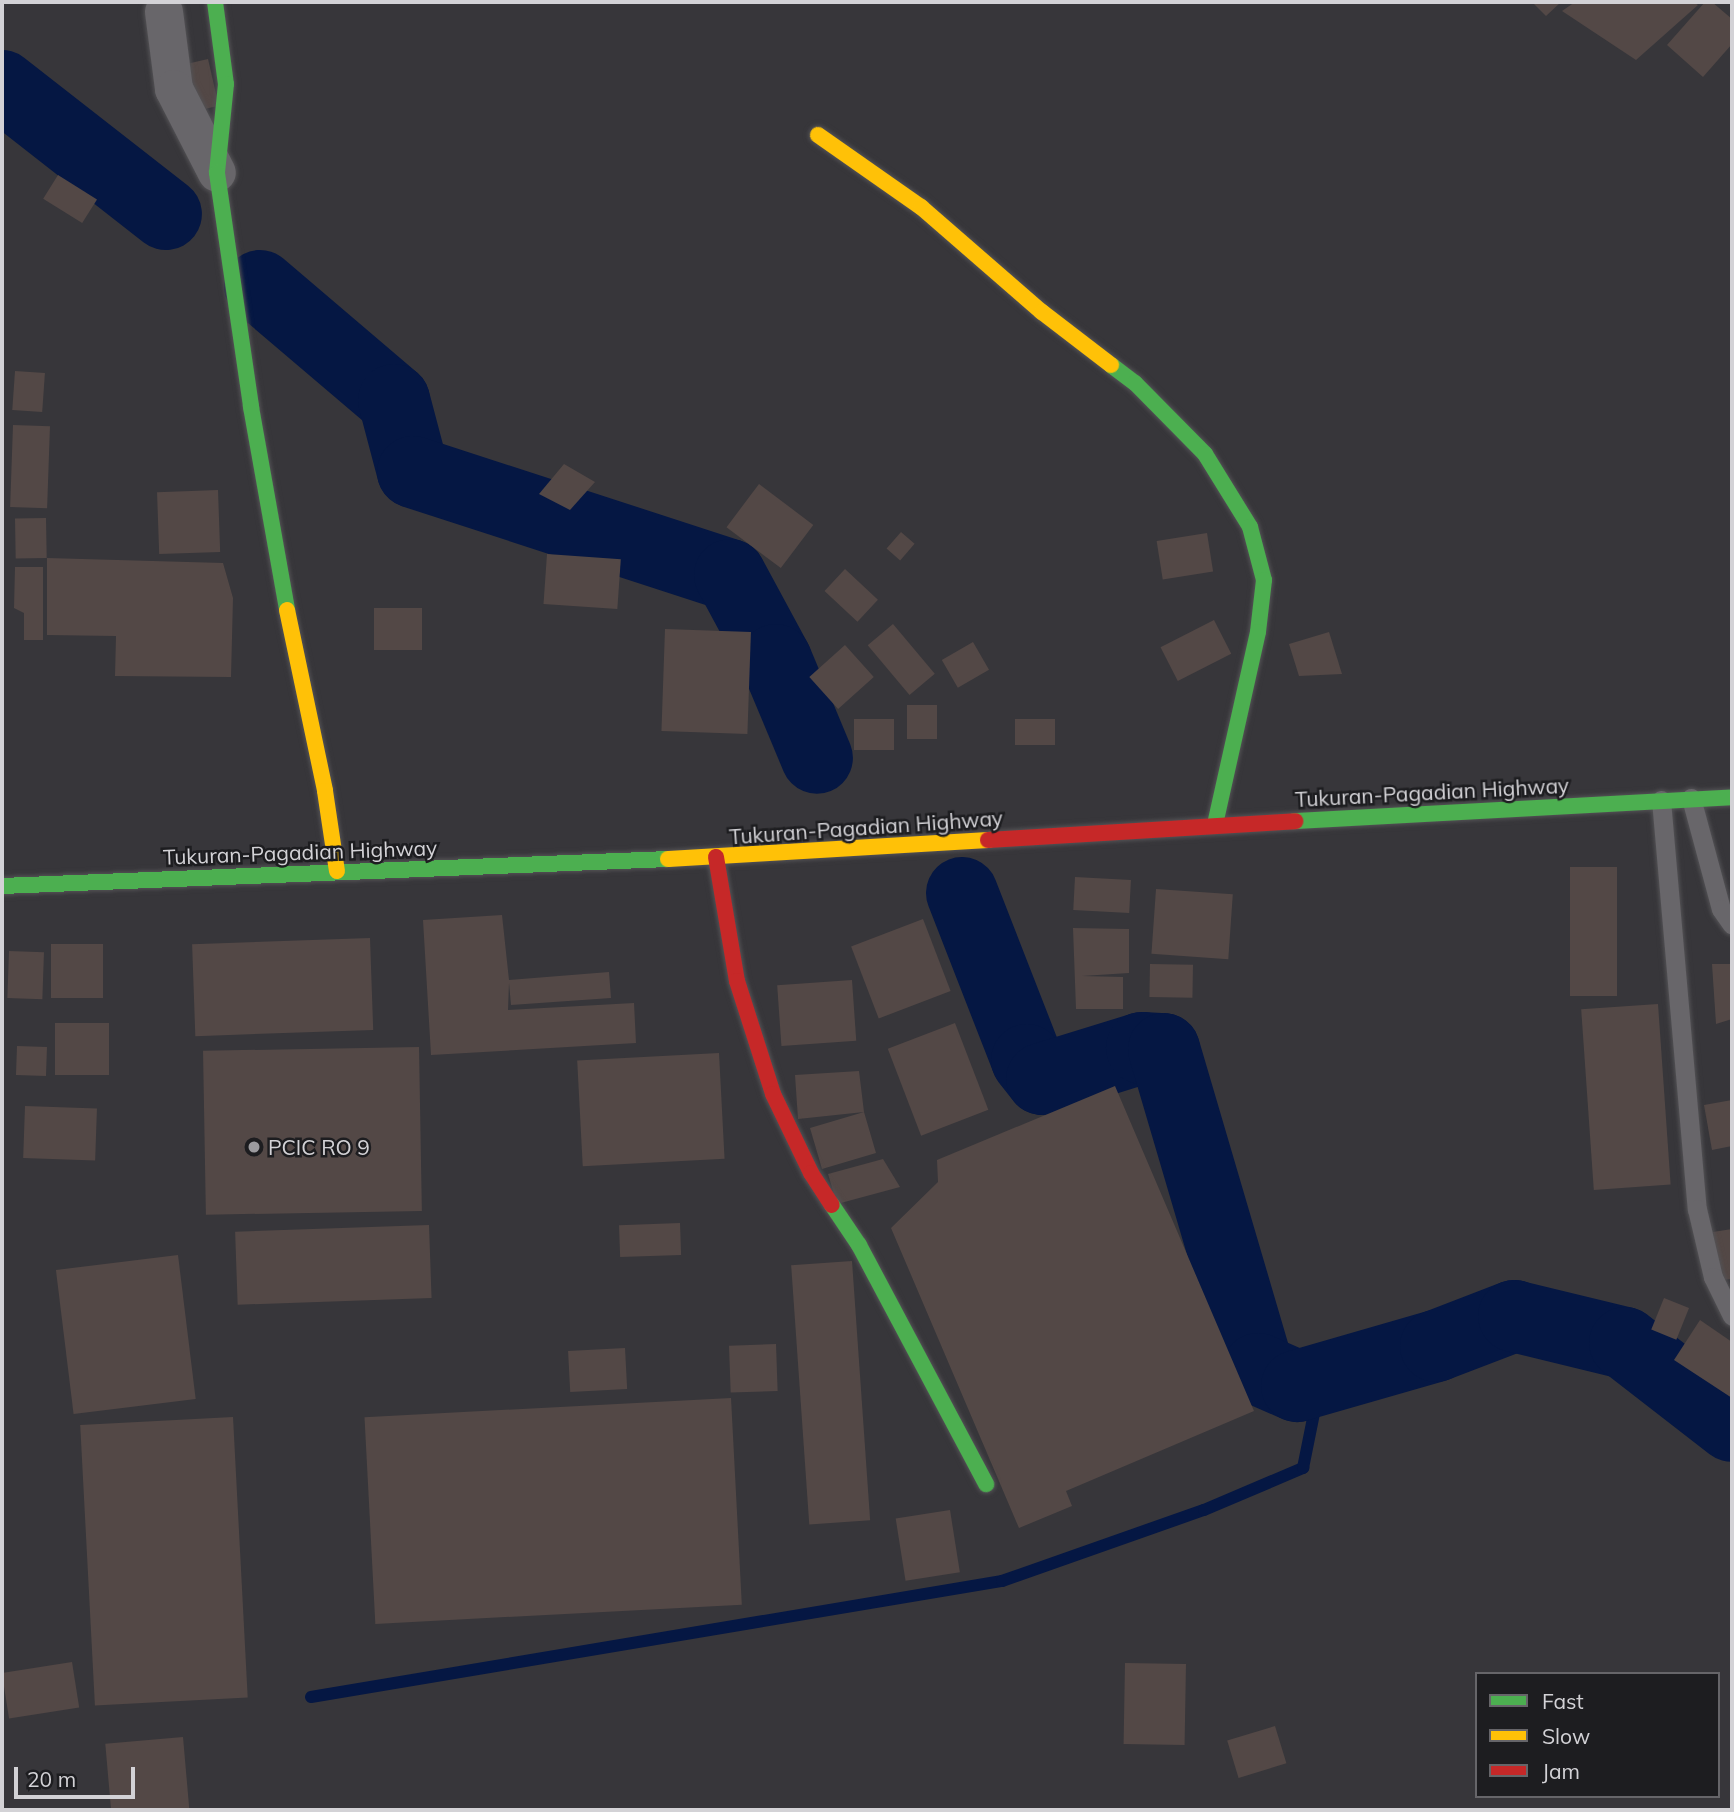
<!DOCTYPE html>
<html>
<head>
<meta charset="utf-8">
<style>
  body { margin:0 }
  #map { position:relative; width:1734px; height:1812px; overflow:hidden; background:#37363a; font-family:Mulish,sans-serif }
  div>[style] { position:absolute }
  [style*='--x'] { left:calc(var(--x)*1px); top:calc(var(--y)*1px); width:calc(var(--w)*1px); rotate:calc(var(--a)*1deg) }
  .stream>* { height:12px; margin:-6px; padding:0 6px; transform-origin:6px; border-radius:6px; background:#051743 }
  .river>* { height:72px; margin:-36px; padding:0 36px; transform-origin:36px; border-radius:36px; background:#051743 }
  .building>* { inset:0; background:#534846; transform-origin:0 0 }
  .roads { filter:drop-shadow(0 0 2px #535255) drop-shadow(0 0 2px #535255) }
  .lane>* { height:19px; margin:-9.5px; padding:0 9.5px; transform-origin:9.5px; border-radius:9.5px; background:#68666a }
  .street>* { height:38px; margin:-19px; padding:0 19px; transform-origin:19px; border-radius:19px; background:#68666a }
  .fast>* { height:16px; margin:-8px; padding:0 8px; transform-origin:8px; border-radius:8px; background:#4caf50 }
  .slow>* { height:16px; margin:-8px; padding:0 8px; transform-origin:8px; border-radius:8px; background:#ffc107 }
  .jam>* { height:16px; margin:-8px; padding:0 8px; transform-origin:8px; border-radius:8px; background:#c62828 }
  .dots>* { width:19px; height:19px; translate:-50% -50%; box-sizing:border-box; border:4px solid #1d1d20; border-radius:50% }
  span { translate:-50% -50%; white-space:nowrap; text-align:center; line-height:1.15; -webkit-text-stroke:5px #1d1d20; paint-order:stroke }
  .street-label { font-size:21px; color:#d3d2d6 }
  .poi-label { font-size:21px; color:#d3d2d6 }
  .left { translate:0 -50%; text-align:left }
  .frame { position:absolute; inset:0; border:4px solid #d3d2d6; pointer-events:none }
  .legend { position:absolute; left:1475px; top:1672px; width:245px; height:126px; box-sizing:border-box; background:#1d1d20; border:2px solid #666569; margin:0; padding:9px 12px; list-style:none; font-size:21px; color:#d3d2d6 }
  .legend li { display:flex; align-items:center; gap:14px; height:35px }
  .legend b { width:35px; border:2px solid #666569 }
  .scale { position:absolute; left:14px; top:1767px; width:121px; height:32px; box-sizing:border-box; border:4px solid #d3d2d6; border-top:0; padding-left:9px; font-size:21px; line-height:24px; white-space:nowrap; color:#d3d2d6; -webkit-text-stroke:5px #1d1d20; paint-order:stroke }
</style>
</head>
<body>
<div id="map">
  <div class="stream">
    <div style="--x:311;--y:1697;--w:701;--a:-9.53"></div>
    <div style="--x:1002;--y:1581;--w:214;--a:-19.4"></div>
    <div style="--x:1204;--y:1510;--w:108;--a:-23"></div>
    <div style="--x:1303;--y:1468;--w:91;--a:-78.6"></div>
  </div>
  <div class="river">
    <div style="--x:2;--y:86;--w:208;--a:38"></div>
    <div style="--x:260;--y:286;--w:176;--a:40.4"></div>
    <div style="--x:394;--y:400;--w:74;--a:75.2"></div>
    <div style="--x:413;--y:472;--w:333;--a:18"></div>
    <div style="--x:730;--y:575;--w:97;--a:61.6"></div>
    <div style="--x:776;--y:660;--w:106;--a:67.3"></div>
    <div style="--x:962;--y:893;--w:179;--a:68.7"></div>
    <div style="--x:1027;--y:1060;--w:24;--a:52"></div>
    <div style="--x:1042;--y:1079;--w:105;--a:-17.2"></div>
    <div style="--x:1142;--y:1048;--w:22;--a:3"></div>
    <div style="--x:1164;--y:1049;--w:334;--a:73.6"></div>
    <div style="--x:1258;--y:1369;--w:43;--a:23.6"></div>
    <div style="--x:1297;--y:1386;--w:145;--a:-16.1"></div>
    <div style="--x:1436;--y:1346;--w:84;--a:-21"></div>
    <div style="--x:1514;--y:1316;--w:114;--a:13.7"></div>
    <div style="--x:1625;--y:1343;--w:135;--a:37.8"></div>
  </div>
  <div class="building">
    <div style="clip-path:polygon(1532px 2px,1561px 2px,1546px 16px)"></div>
    <div style="clip-path:polygon(1575px 2px,1693px 2px,1698px 5px,1636px 60px,1562px 11px)"></div>
    <div style="clip-path:polygon(1705px 2px,1712px 2px,1732px 19px,1732px 44px,1703px 77px,1667px 45px)"></div>
    <div style="left:208px;top:59px;width:48px;height:29px;rotate:77deg"></div>
    <div style="left:58px;top:175px;width:46px;height:28px;rotate:32deg"></div>
    <div style="left:15px;top:371px;width:30px;height:39px;rotate:4deg"></div>
    <div style="left:13px;top:425px;width:37px;height:82px;rotate:2deg"></div>
    <div style="clip-path:polygon(564px 464px,595px 482px,570px 510px,539px 494px)"></div>
    <div style="left:759px;top:484px;width:68px;height:54px;rotate:37deg"></div>
    <div style="left:218px;top:490px;width:62px;height:61px;rotate:88deg"></div>
    <div style="left:46px;top:518px;width:40px;height:31px;rotate:89deg"></div>
    <div style="left:901px;top:532px;width:18px;height:22px;rotate:41deg"></div>
    <div style="left:1207px;top:533px;width:39px;height:51px;rotate:81deg"></div>
    <div style="left:547px;top:554px;width:74px;height:50px;rotate:4deg"></div>
    <div style="clip-path:polygon(47px 558px,223px 563px,233px 598px,231px 677px,115px 676px,116px 636px,47px 635px)"></div>
    <div style="clip-path:polygon(15px 567px,43px 567px,43px 640px,24px 640px,24px 613px,14px 608px)"></div>
    <div style="left:845px;top:569px;width:45px;height:30px;rotate:43deg"></div>
    <div style="left:374px;top:608px;width:48px;height:42px"></div>
    <div style="left:1214px;top:620px;width:38px;height:60px;rotate:63deg"></div>
    <div style="left:893px;top:624px;width:65px;height:33px;rotate:50deg"></div>
    <div style="left:665px;top:629px;width:86px;height:102px;rotate:2deg"></div>
    <div style="clip-path:polygon(1329px 632px,1342px 674px,1299px 676px,1289px 644px)"></div>
    <div style="left:973px;top:642px;width:32px;height:36px;rotate:60deg"></div>
    <div style="left:845px;top:645px;width:43px;height:48px;rotate:48deg"></div>
    <div style="left:907px;top:705px;width:30px;height:34px"></div>
    <div style="left:854px;top:719px;width:40px;height:31px"></div>
    <div style="left:1015px;top:719px;width:40px;height:26px"></div>
    <div style="left:1570px;top:867px;width:47px;height:129px"></div>
    <div style="left:1075px;top:877px;width:56px;height:33px;rotate:3deg"></div>
    <div style="left:1156px;top:889px;width:77px;height:65px;rotate:4deg"></div>
    <div style="clip-path:polygon(502px 915px,509px 980px,609px 972px,611px 998px,511px 1005px,509px 983px,508px 1010px,634px 1003px,636px 1043px,431px 1055px,423px 920px)"></div>
    <div style="left:923px;top:919px;width:77px;height:77px;rotate:69deg"></div>
    <div style="clip-path:polygon(1073px 928px,1129px 929px,1129px 973px,1082px 976px,1123px 977px,1123px 1009px,1076px 1009px)"></div>
    <div style="left:370px;top:938px;width:92px;height:178px;rotate:88deg"></div>
    <div style="left:103px;top:944px;width:54px;height:52px;rotate:90deg"></div>
    <div style="left:9px;top:951px;width:35px;height:47px;rotate:2deg"></div>
    <div style="left:1150px;top:964px;width:43px;height:33px;rotate:1deg"></div>
    <div style="clip-path:polygon(1712px 964px,1732px 964px,1732px 1019px,1716px 1024px)"></div>
    <div style="left:852px;top:980px;width:61px;height:75px;rotate:86deg"></div>
    <div style="left:1658px;top:1004px;width:181px;height:77px;rotate:86deg"></div>
    <div style="left:55px;top:1023px;width:54px;height:52px"></div>
    <div style="left:955px;top:1023px;width:93px;height:72px;rotate:69deg"></div>
    <div style="left:17px;top:1046px;width:30px;height:29px;rotate:2deg"></div>
    <div style="left:419px;top:1047px;width:164px;height:216px;rotate:89deg"></div>
    <div style="left:719px;top:1053px;width:106px;height:142px;rotate:87deg"></div>
    <div style="clip-path:polygon(859px 1071px,864px 1112px,876px 1153px,822px 1169px,810px 1128px,864px 1112px,798px 1119px,795px 1075px)"></div>
    <div style="clip-path:polygon(1115px 1086px,1254px 1411px,1066px 1491px,1072px 1506px,1019px 1528px,891px 1228px,938px 1182px,937px 1160px)"></div>
    <div style="clip-path:polygon(1732px 1100px,1732px 1146px,1712px 1150px,1704px 1105px)"></div>
    <div style="left:25px;top:1106px;width:72px;height:52px;rotate:2deg"></div>
    <div style="clip-path:polygon(883px 1159px,900px 1187px,837px 1204px,828px 1174px)"></div>
    <div style="left:680px;top:1223px;width:32px;height:61px;rotate:88deg"></div>
    <div style="left:429px;top:1225px;width:73px;height:194px;rotate:88deg"></div>
    <div style="clip-path:polygon(1732px 1229px,1732px 1279px,1720px 1280px,1713px 1232px)"></div>
    <div style="left:178px;top:1255px;width:145px;height:123px;rotate:83deg"></div>
    <div style="left:852px;top:1261px;width:260px;height:61px;rotate:86deg"></div>
    <div style="left:1664px;top:1298px;width:27px;height:34px;rotate:22deg"></div>
    <div style="clip-path:polygon(1700px 1320px,1732px 1342px,1732px 1398px,1674px 1360px)"></div>
    <div style="left:776px;top:1344px;width:47px;height:47px;rotate:88deg"></div>
    <div style="left:625px;top:1348px;width:41px;height:57px;rotate:87deg"></div>
    <div style="left:731px;top:1398px;width:207px;height:367px;rotate:87deg"></div>
    <div style="left:233px;top:1417px;width:281px;height:153px;rotate:87deg"></div>
    <div style="left:950px;top:1510px;width:63px;height:55px;rotate:81deg"></div>
    <div style="left:72px;top:1662px;width:46px;height:71px;rotate:81deg"></div>
    <div style="left:1125px;top:1663px;width:61px;height:81px;rotate:1deg"></div>
    <div style="left:1275px;top:1726px;width:39px;height:50px;rotate:73deg"></div>
    <div style="left:183px;top:1737px;width:73px;height:78px;rotate:85deg"></div>
  </div>
  <div class="roads">
    <div class="lane">
      <div style="--x:1691;--y:798;--w:115;--a:74.9"></div>
      <div style="--x:1721;--y:909;--w:19;--a:55"></div>
      <div style="--x:1661;--y:800;--w:411;--a:85"></div>
      <div style="--x:1697;--y:1209;--w:70;--a:76.8"></div>
      <div style="--x:1713;--y:1277;--w:43;--a:64"></div>
    </div>
    <div class="street">
      <div style="--x:164;--y:12;--w:78;--a:82.6"></div>
      <div style="--x:174;--y:89;--w:94;--a:62.9"></div>
    </div>
    <div class="fast">
      <div style="--x:215;--y:2;--w:83;--a:82.4"></div>
      <div style="--x:226;--y:84;--w:89;--a:95.8"></div>
      <div style="--x:217;--y:173;--w:236;--a:81.7"></div>
      <div style="--x:251;--y:407;--w:206;--a:79.9"></div>
      <div style="--x:1111;--y:365;--w:30;--a:37"></div>
      <div style="--x:1135;--y:383;--w:100;--a:45.4"></div>
      <div style="--x:1205;--y:454;--w:86;--a:58.3"></div>
      <div style="--x:1250;--y:527;--w:55;--a:75.2"></div>
      <div style="--x:1264;--y:580;--w:52;--a:96.6"></div>
      <div style="--x:1258;--y:632;--w:198;--a:102.6"></div>
      <div style="--x:1295;--y:821;--w:438;--a:-3.1"></div>
      <div style="--x:2;--y:886;--w:667;--a:-2.32"></div>
      <div style="--x:832;--y:1205;--w:48;--a:56"></div>
      <div style="--x:859;--y:1245;--w:271;--a:62"></div>
    </div>
    <div class="slow">
      <div style="--x:818;--y:135;--w:126;--a:35"></div>
      <div style="--x:921;--y:207;--w:160;--a:41"></div>
      <div style="--x:1042;--y:312;--w:87;--a:37.5"></div>
      <div style="--x:287;--y:610;--w:185;--a:78.1"></div>
      <div style="--x:325;--y:791;--w:81;--a:81.5"></div>
      <div style="--x:668;--y:859;--w:321;--a:-3.4"></div>
    </div>
    <div class="jam">
      <div style="--x:988;--y:840;--w:308;--a:-3.5"></div>
      <div style="--x:716;--y:857;--w:126;--a:80.4"></div>
      <div style="--x:737;--y:981;--w:119;--a:72.3"></div>
      <div style="--x:773;--y:1094;--w:88;--a:64.3"></div>
      <div style="--x:811;--y:1173;--w:38;--a:57"></div>
    </div>
  </div>
  <div class="dots">
    <div style="left:254px;top:1147px;background:#9c9b9f"></div>
  </div>
  <div class="street-label">
    <span style="left:1432px;top:792px;rotate:-3deg">Tukuran-Pagadian Highway</span>
    <span style="left:866px;top:827px;rotate:-4deg">Tukuran-Pagadian Highway</span>
    <span style="left:300px;top:852px;rotate:-2deg">Tukuran-Pagadian Highway</span>
  </div>
  <div class="poi-label">
    <span class="left" style="left:268px;top:1147px">PCIC RO 9</span>
  </div>
  <div class="frame"></div>
  <ul class="legend">
  <li><b style="height:9px;background:#4caf50"></b>Fast</li>
  <li><b style="height:9px;background:#ffc107"></b>Slow</li>
  <li><b style="height:9px;background:#c62828"></b>Jam</li>
  </ul>
  <div class="scale">20 m</div>
</div>
</body>
</html>
